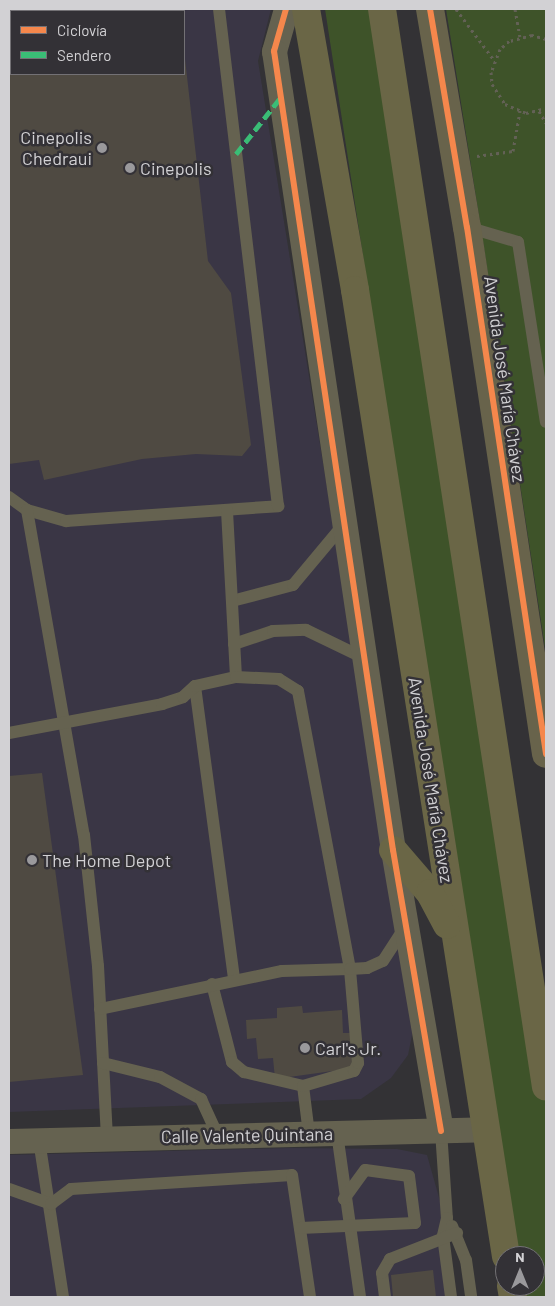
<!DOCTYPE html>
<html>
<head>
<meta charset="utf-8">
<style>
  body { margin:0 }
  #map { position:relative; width:555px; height:1306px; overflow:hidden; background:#333235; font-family:Barlow,sans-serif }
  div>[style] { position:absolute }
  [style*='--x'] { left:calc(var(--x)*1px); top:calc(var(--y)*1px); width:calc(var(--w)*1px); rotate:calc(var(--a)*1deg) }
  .commercial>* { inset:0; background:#3a3645 }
  .green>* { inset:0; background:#3e5329 }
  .building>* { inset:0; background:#4f4a42 }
  .path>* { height:3px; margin-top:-1.5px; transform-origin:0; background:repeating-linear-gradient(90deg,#636156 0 2.5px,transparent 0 6.5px) }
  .lane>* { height:12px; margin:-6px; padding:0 6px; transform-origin:6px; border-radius:6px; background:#656250 }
  .street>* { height:25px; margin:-12.5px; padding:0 12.5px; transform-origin:12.5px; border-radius:12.5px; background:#656250 }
  .secondary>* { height:28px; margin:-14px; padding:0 14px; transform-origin:14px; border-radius:14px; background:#68634b }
  .primary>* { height:28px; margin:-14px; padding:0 14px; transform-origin:14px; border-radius:14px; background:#6a6646 }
  .quiet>* { height:5px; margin-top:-2.5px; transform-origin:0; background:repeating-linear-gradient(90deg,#3abd76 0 10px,transparent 0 15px) }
  .cycleway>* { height:6px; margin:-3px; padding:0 3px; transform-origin:3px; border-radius:3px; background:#f5874c }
  .dots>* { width:14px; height:14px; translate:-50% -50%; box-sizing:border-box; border:2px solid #333136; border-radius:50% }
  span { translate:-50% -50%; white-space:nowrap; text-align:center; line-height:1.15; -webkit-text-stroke:5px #333136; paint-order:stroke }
  .poi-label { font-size:18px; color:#d2d1d4 }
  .right { translate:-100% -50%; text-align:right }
  .left { translate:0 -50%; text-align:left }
  .street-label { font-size:18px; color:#d2d1d4 }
  .frame { position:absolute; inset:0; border:10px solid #d2d1d4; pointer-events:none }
  .legend { position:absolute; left:10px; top:10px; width:175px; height:65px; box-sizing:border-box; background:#333136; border:1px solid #737175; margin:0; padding:6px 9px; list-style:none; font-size:15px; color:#d2d1d4 }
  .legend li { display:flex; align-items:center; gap:10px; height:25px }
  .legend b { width:25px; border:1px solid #737175 }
  .north { position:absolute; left:495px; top:1246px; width:50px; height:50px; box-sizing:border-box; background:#333136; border:1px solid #737175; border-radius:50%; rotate:0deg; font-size:14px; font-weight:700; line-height:20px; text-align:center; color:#d2d1d4 }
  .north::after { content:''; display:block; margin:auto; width:18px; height:22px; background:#9a999c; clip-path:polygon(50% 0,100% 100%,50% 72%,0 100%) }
</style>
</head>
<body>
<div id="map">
  <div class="commercial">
    <div style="clip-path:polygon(evenodd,9px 9px,271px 9px,258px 61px,414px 1025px,408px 1055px,391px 1078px,361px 1099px,9px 1112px,9px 9px,11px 11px,184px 11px,184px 74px,11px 74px,11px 11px)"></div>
    <div style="clip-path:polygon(290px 1148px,397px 1149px,427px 1155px,440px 1201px,455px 1297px,9px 1297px,9px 1155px)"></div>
  </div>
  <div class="green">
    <div style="clip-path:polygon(325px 9px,376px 9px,546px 1094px,546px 1297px,523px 1297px,522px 1286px,535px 1286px,535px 1256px,517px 1256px)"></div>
    <div style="clip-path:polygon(446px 9px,546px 9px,546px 654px,480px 222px)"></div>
  </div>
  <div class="building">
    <div style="clip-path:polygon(9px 9px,179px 9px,180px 11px,11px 11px,11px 74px,184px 74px,185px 59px,208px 261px,231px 293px,251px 445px,242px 456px,196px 454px,142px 459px,44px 480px,39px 460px,9px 464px)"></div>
    <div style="clip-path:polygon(42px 773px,83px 1075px,9px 1082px,9px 776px)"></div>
    <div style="clip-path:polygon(302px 1006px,303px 1013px,342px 1010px,343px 1033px,352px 1033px,354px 1068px,275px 1079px,273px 1058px,258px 1059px,256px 1038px,247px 1039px,246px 1020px,277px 1018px,277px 1008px)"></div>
    <div style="clip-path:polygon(433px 1270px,436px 1297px,393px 1297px,391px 1275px)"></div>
  </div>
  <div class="path">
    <div style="--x:456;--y:9;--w:64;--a:53.3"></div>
    <div style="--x:515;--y:9;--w:28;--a:80"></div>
    <div style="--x:546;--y:39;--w:15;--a:-164"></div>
    <div style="--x:532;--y:35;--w:24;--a:165"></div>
    <div style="--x:509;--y:41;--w:12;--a:138"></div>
    <div style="--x:500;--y:49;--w:25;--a:111"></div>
    <div style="--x:491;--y:72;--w:12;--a:85"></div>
    <div style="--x:492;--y:84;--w:24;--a:57"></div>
    <div style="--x:505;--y:104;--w:23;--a:23"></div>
    <div style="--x:526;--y:113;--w:21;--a:-14"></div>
    <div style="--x:539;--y:111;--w:14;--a:60"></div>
    <div style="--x:477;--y:156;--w:36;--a:-8"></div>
    <div style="--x:513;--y:151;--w:41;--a:-80.1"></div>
  </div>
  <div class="lane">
    <div style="--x:467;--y:227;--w:53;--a:16.4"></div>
    <div style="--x:518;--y:242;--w:182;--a:81.2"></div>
    <div style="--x:9;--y:497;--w:22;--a:36"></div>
    <div style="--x:27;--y:510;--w:41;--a:15.8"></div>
    <div style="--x:66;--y:521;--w:213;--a:-4"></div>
    <div style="--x:278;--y:506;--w:500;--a:-96.77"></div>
    <div style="--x:27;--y:510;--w:330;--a:80.1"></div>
    <div style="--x:84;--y:835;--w:132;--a:83.9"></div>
    <div style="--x:98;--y:966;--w:173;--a:87"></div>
    <div style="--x:232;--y:601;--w:63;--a:-14.7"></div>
    <div style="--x:293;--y:585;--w:80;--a:-50.1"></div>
    <div style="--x:234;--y:644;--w:41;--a:-18.4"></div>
    <div style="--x:273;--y:631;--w:33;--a:-2"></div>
    <div style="--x:306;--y:630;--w:64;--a:25.8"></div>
    <div style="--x:195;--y:686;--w:297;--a:82.4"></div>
    <div style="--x:9;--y:733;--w:156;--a:-10.7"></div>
    <div style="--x:162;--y:704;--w:22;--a:-18"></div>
    <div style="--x:183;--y:697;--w:16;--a:-43"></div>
    <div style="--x:195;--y:686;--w:42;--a:-12.4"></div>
    <div style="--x:236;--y:677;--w:167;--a:-93.1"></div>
    <div style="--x:212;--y:984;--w:81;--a:75.6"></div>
    <div style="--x:232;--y:1062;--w:16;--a:40"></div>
    <div style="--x:244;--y:1072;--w:61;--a:13.3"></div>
    <div style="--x:100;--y:1009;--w:186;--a:-11.8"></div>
    <div style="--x:282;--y:971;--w:68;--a:-1.7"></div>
    <div style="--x:350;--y:969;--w:283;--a:-100.6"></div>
    <div style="--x:298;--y:691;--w:22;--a:-148"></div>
    <div style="--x:279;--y:679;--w:43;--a:-177.3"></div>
    <div style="--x:103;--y:1063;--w:59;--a:13.8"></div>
    <div style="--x:160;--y:1077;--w:47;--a:28.2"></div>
    <div style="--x:201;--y:1099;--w:41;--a:65.3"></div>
    <div style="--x:441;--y:1131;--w:87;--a:86.1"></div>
    <div style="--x:447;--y:1218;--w:18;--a:103"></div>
    <div style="--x:443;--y:1236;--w:62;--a:82.5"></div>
    <div style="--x:337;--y:1133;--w:166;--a:82"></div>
    <div style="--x:309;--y:1134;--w:48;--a:-97.1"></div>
    <div style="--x:303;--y:1086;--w:53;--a:-16.4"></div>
    <div style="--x:354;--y:1071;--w:9;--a:-63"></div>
    <div style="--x:358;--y:1063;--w:94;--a:-94.9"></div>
    <div style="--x:350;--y:969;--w:17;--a:-3"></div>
    <div style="--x:367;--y:968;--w:17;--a:-24"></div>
    <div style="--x:383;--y:961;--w:38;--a:-57"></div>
    <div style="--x:39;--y:1140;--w:159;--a:81.3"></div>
    <div style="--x:9;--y:1189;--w:45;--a:19.7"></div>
    <div style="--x:51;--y:1204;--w:25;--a:-37"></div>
    <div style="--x:71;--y:1189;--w:221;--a:-3.6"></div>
    <div style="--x:292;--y:1175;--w:123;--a:81.6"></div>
    <div style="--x:452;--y:1226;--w:37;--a:68"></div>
    <div style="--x:466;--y:1260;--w:37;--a:82"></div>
    <div style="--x:300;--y:1228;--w:115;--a:-2.5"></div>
    <div style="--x:415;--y:1223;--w:47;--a:-97.3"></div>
    <div style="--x:409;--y:1176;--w:44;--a:-172.2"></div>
    <div style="--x:365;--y:1170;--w:36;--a:126"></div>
    <div style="--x:385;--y:1297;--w:24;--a:-97"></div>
    <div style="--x:382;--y:1273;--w:16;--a:-60"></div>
    <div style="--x:390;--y:1259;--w:72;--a:-21.2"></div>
  </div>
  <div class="street">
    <div style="--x:286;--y:9;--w:44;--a:105.9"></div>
    <div style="--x:274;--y:51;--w:808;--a:81.53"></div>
    <div style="--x:393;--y:850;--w:285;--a:80.3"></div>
    <div style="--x:9;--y:1141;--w:477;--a:-1.4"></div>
  </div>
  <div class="secondary">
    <div style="--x:430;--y:9;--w:221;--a:80.4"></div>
    <div style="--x:467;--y:227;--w:533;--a:81.47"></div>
  </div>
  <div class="primary">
    <div style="--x:306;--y:9;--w:285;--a:80.1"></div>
    <div style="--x:355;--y:290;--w:978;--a:81.12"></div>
    <div style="--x:382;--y:9;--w:1090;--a:81.35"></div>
    <div style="--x:393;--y:850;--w:57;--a:49.3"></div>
    <div style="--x:430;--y:893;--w:36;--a:62"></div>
    <div style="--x:511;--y:1286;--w:11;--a:80"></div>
  </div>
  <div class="quiet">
    <div style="--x:236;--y:154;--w:73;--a:-51.7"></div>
  </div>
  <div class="cycleway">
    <div style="--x:286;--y:9;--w:44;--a:105.9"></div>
    <div style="--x:274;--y:51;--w:808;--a:81.53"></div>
    <div style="--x:393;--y:850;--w:285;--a:80.3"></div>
    <div style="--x:430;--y:9;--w:221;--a:80.4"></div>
    <div style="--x:467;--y:227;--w:533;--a:81.47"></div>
  </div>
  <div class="dots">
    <div style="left:102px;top:148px;background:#9a999c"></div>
    <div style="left:130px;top:168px;background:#9a999c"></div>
    <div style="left:32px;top:860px;background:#9a999c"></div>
    <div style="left:305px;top:1048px;background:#9a999c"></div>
  </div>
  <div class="poi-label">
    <span class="right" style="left:92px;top:148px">Cinepolis<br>Chedraui</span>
    <span class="left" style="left:140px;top:168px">Cinepolis</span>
    <span class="left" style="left:42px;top:860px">The Home Depot</span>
    <span class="left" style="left:315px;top:1048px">Carl's Jr.</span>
  </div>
  <div class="street-label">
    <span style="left:505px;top:379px;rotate:82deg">Avenida José María Chávez</span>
    <span style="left:431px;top:780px;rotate:81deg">Avenida José María Chávez</span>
    <span style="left:247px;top:1135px;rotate:-1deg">Calle Valente Quintana</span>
  </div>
  <div class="frame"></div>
  <ul class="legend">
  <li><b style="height:6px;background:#f5874c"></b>Ciclovía</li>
  <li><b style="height:6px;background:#3abd76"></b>Sendero</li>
  </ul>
  <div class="north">N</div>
</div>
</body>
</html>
